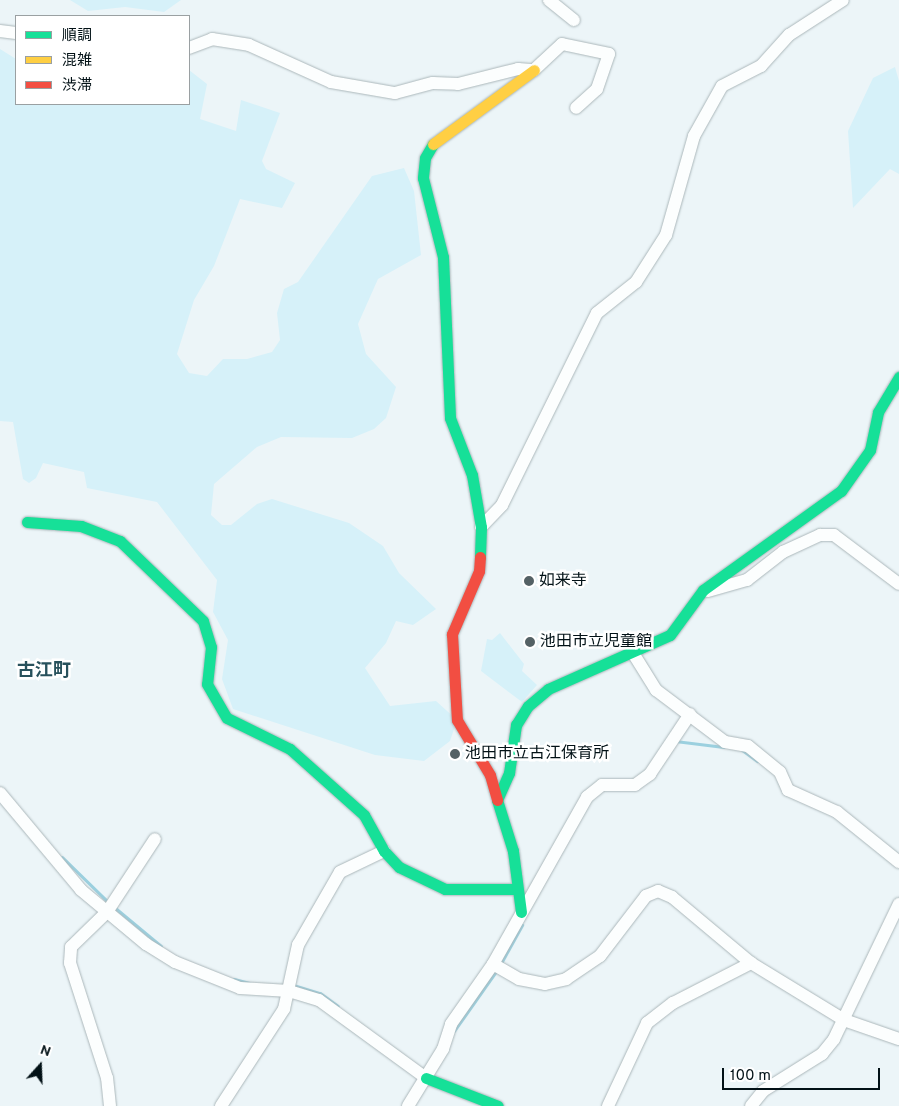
<!DOCTYPE html>
<html>
<head>
<meta charset="utf-8">
<style>
  body { margin:0 }
  #map { position:relative; width:899px; height:1106px; overflow:hidden; background:#ecf5f8; font-family:Overpass,"Noto Sans JP",sans-serif }
  div>[style] { position:absolute }
  [style*='--x'] { left:calc(var(--x)*1px); top:calc(var(--y)*1px); width:calc(var(--w)*1px); rotate:calc(var(--a)*1deg) }
  .green>* { inset:0; background:#d6f1f9 }
  .stream>* { height:3px; margin:-1.5px; padding:0 1.5px; transform-origin:1.5px; border-radius:1.5px; background:#9bd0df }
  .roads { filter:drop-shadow(0 0 1px #abb7ba) drop-shadow(0 0 1px #abb7ba) }
  .street>* { height:12px; margin:-6px; padding:0 6px; transform-origin:6px; border-radius:6px; background:#fcfefe }
  .fast>* { height:11px; margin:-5.5px; padding:0 5.5px; transform-origin:5.5px; border-radius:5.5px; background:#16e098 }
  .slow>* { height:11px; margin:-5.5px; padding:0 5.5px; transform-origin:5.5px; border-radius:5.5px; background:#ffcf43 }
  .jam>* { height:11px; margin:-5.5px; padding:0 5.5px; transform-origin:5.5px; border-radius:5.5px; background:#f24e42 }
  .dots>* { width:14px; height:14px; translate:-50% -50%; box-sizing:border-box; border:2px solid #fff; border-radius:50% }
  span { translate:-50% -50%; white-space:nowrap; text-align:center; line-height:1.15; -webkit-text-stroke:5px #fff; paint-order:stroke }
  .poi-label { font-size:16px; color:#021116 }
  .left { translate:0 -50%; text-align:left }
  .neighbourhood-label { font-size:18px; color:#28515c; font-weight:700 }
  .legend { position:absolute; left:15px; top:15px; width:175px; height:90px; box-sizing:border-box; background:#fff; border:1px solid #9aa0a2; margin:0; padding:6px 9px; list-style:none; font-size:15px; color:#021116 }
  .legend li { display:flex; align-items:center; gap:10px; height:25px }
  .legend b { width:25px; border:1px solid #9aa0a2 }
  .north { position:absolute; left:15px; top:1041px; width:50px; height:50px; -webkit-text-stroke:4px #fff; paint-order:stroke; rotate:20deg; font-size:14px; font-weight:700; line-height:20px; text-align:center; color:#021116 }
  .north::after { content:''; display:block; margin:auto; width:18px; height:22px; background:#021116; clip-path:polygon(50% 0,100% 100%,50% 72%,0 100%) }
  .scale { position:absolute; left:722px; top:1068px; width:158px; height:22px; box-sizing:border-box; border:2px solid #021116; border-top:0; padding-left:6px; font-size:15px; line-height:18px; white-space:nowrap; color:#021116; -webkit-text-stroke:4px #fff; paint-order:stroke }
</style>
</head>
<body>
<div id="map">
  <div class="green">
    <div style="clip-path:polygon(70px 0,181px 0,164px 12px,125px 7px,88px 11px)"></div>
    <div style="clip-path:polygon(0 49px,16px 59px,16px 104px,189px 104px,189px 70px,207px 84px,200px 119px,236px 131px,241px 100px,280px 113px,262px 161px,266px 169px,295px 183px,282px 208px,240px 199px,214px 266px,194px 300px,177px 354px,189px 373px,207px 376px,223px 359px,247px 359px,272px 352px,280px 340px,277px 313px,284px 289px,298px 282px,372px 176px,404px 168px,414px 191px,421px 255px,378px 279px,358px 324px,366px 354px,396px 387px,386px 418px,374px 429px,352px 438px,281px 437px,257px 447px,214px 484px,211px 515px,222px 525px,231px 525px,257px 504px,272px 499px,349px 523px,383px 546px,399px 573px,436px 609px,413px 625px,396px 621px,386px 643px,365px 668px,390px 706px,436px 701px,457px 720px,450px 741px,424px 761px,375px 755px,233px 709px,222px 679px,228px 640px,213px 612px,217px 580px,157px 502px,87px 488px,84px 472px,43px 463px,36px 478px,29px 483px,23px 479px,13px 422px,0 421px)"></div>
    <div style="clip-path:polygon(895px 67px,899px 81px,899px 174px,890px 169px,853px 208px,848px 131px,873px 78px)"></div>
    <div style="clip-path:polygon(500px 633px,524px 664px,522px 671px,537px 685px,522px 702px,481px 671px,487px 639px,492px 640px)"></div>
  </div>
  <div class="stream">
    <div style="--x:675;--y:741;--w:49;--a:7"></div>
    <div style="--x:742;--y:750;--w:19;--a:36"></div>
    <div style="--x:62;--y:857;--w:66;--a:44.4"></div>
    <div style="--x:114;--y:907;--w:61;--a:39.7"></div>
    <div style="--x:500;--y:965;--w:46;--a:-61.2"></div>
    <div style="--x:234;--y:979;--w:16;--a:14"></div>
    <div style="--x:293;--y:985;--w:28;--a:17"></div>
    <div style="--x:320;--y:993;--w:22;--a:36"></div>
    <div style="--x:454;--y:1031;--w:75;--a:-54.8"></div>
  </div>
  <div class="roads">
    <div class="street">
      <div style="--x:549;--y:0;--w:32;--a:39"></div>
      <div style="--x:0;--y:31;--w:16;--a:7"></div>
      <div style="--x:189;--y:48;--w:25;--a:-21"></div>
      <div style="--x:212;--y:39;--w:37;--a:9"></div>
      <div style="--x:249;--y:45;--w:90;--a:24.3"></div>
      <div style="--x:331;--y:82;--w:65;--a:9.8"></div>
      <div style="--x:395;--y:93;--w:39;--a:-15"></div>
      <div style="--x:433;--y:83;--w:25;--a:2"></div>
      <div style="--x:458;--y:84;--w:62;--a:-14"></div>
      <div style="--x:518;--y:69;--w:16;--a:4"></div>
      <div style="--x:534;--y:70;--w:38;--a:-43"></div>
      <div style="--x:562;--y:44;--w:48;--a:12"></div>
      <div style="--x:609;--y:54;--w:37;--a:109"></div>
      <div style="--x:597;--y:89;--w:28;--a:138"></div>
      <div style="--x:481;--y:527;--w:30;--a:-46"></div>
      <div style="--x:502;--y:505;--w:214;--a:-63.7"></div>
      <div style="--x:597;--y:313;--w:50;--a:-38.5"></div>
      <div style="--x:636;--y:282;--w:56;--a:-57.4"></div>
      <div style="--x:666;--y:235;--w:103;--a:-74.2"></div>
      <div style="--x:694;--y:136;--w:57;--a:-60.8"></div>
      <div style="--x:722;--y:86;--w:44;--a:-27.1"></div>
      <div style="--x:761;--y:66;--w:42;--a:-47.9"></div>
      <div style="--x:789;--y:35;--w:64;--a:-32.9"></div>
      <div style="--x:708;--y:591;--w:41;--a:-15.8"></div>
      <div style="--x:747;--y:580;--w:46;--a:-37.9"></div>
      <div style="--x:783;--y:552;--w:41;--a:-24.7"></div>
      <div style="--x:820;--y:535;--w:14;--a:0"></div>
      <div style="--x:834;--y:535;--w:81;--a:37"></div>
      <div style="--x:633;--y:653;--w:44;--a:58.1"></div>
      <div style="--x:656;--y:690;--w:86;--a:37"></div>
      <div style="--x:725;--y:742;--w:23;--a:10"></div>
      <div style="--x:748;--y:746;--w:41;--a:39.1"></div>
      <div style="--x:780;--y:772;--w:20;--a:66"></div>
      <div style="--x:788;--y:790;--w:54;--a:24.2"></div>
      <div style="--x:837;--y:812;--w:80;--a:38.9"></div>
      <div style="--x:0;--y:793;--w:126;--a:50.1"></div>
      <div style="--x:81;--y:890;--w:85;--a:39.7"></div>
      <div style="--x:146;--y:944;--w:34;--a:32"></div>
      <div style="--x:175;--y:962;--w:70;--a:21.8"></div>
      <div style="--x:240;--y:988;--w:49;--a:3.5"></div>
      <div style="--x:289;--y:991;--w:31;--a:17"></div>
      <div style="--x:319;--y:1000;--w:132;--a:36.1"></div>
      <div style="--x:493;--y:964;--w:30;--a:30"></div>
      <div style="--x:519;--y:979;--w:26;--a:11"></div>
      <div style="--x:545;--y:984;--w:22;--a:-13"></div>
      <div style="--x:566;--y:979;--w:41;--a:-34.1"></div>
      <div style="--x:600;--y:956;--w:76;--a:-52.5"></div>
      <div style="--x:646;--y:896;--w:13;--a:-23"></div>
      <div style="--x:658;--y:891;--w:15;--a:23"></div>
      <div style="--x:672;--y:897;--w:103;--a:39.9"></div>
      <div style="--x:751;--y:963;--w:109;--a:31.5"></div>
      <div style="--x:844;--y:1020;--w:58;--a:19.1"></div>
      <div style="--x:110;--y:1106;--w:28;--a:-96"></div>
      <div style="--x:107;--y:1078;--w:121;--a:-107.8"></div>
      <div style="--x:70;--y:963;--w:16;--a:-86"></div>
      <div style="--x:71;--y:947;--w:50;--a:-44.2"></div>
      <div style="--x:107;--y:912;--w:87;--a:-56.7"></div>
      <div style="--x:221;--y:1106;--w:116;--a:-57"></div>
      <div style="--x:284;--y:1009;--w:66;--a:-77.7"></div>
      <div style="--x:298;--y:945;--w:84;--a:-60.1"></div>
      <div style="--x:340;--y:872;--w:49;--a:-25.5"></div>
      <div style="--x:408;--y:1106;--w:67;--a:-58.4"></div>
      <div style="--x:443;--y:1049;--w:26;--a:-72"></div>
      <div style="--x:451;--y:1024;--w:73;--a:-55"></div>
      <div style="--x:493;--y:964;--w:192;--a:-60.6"></div>
      <div style="--x:587;--y:797;--w:19;--a:-39"></div>
      <div style="--x:602;--y:785;--w:33;--a:0"></div>
      <div style="--x:635;--y:785;--w:19;--a:-36"></div>
      <div style="--x:650;--y:774;--w:72;--a:-56.3"></div>
      <div style="--x:608;--y:1106;--w:92;--a:-64.8"></div>
      <div style="--x:647;--y:1023;--w:33;--a:-38"></div>
      <div style="--x:673;--y:1003;--w:88;--a:-27.1"></div>
      <div style="--x:751;--y:1106;--w:19;--a:-51"></div>
      <div style="--x:763;--y:1091;--w:70;--a:-32.1"></div>
      <div style="--x:822;--y:1054;--w:19;--a:-51"></div>
      <div style="--x:834;--y:1039;--w:150;--a:-64.3"></div>
    </div>
    <div class="fast">
      <div style="--x:433;--y:144;--w:16;--a:120"></div>
      <div style="--x:425;--y:158;--w:20;--a:96"></div>
      <div style="--x:423;--y:178;--w:81;--a:75.8"></div>
      <div style="--x:443;--y:257;--w:161;--a:87.5"></div>
      <div style="--x:450;--y:418;--w:61;--a:68.9"></div>
      <div style="--x:472;--y:475;--w:53;--a:80.2"></div>
      <div style="--x:481;--y:527;--w:30;--a:92"></div>
      <div style="--x:27;--y:522;--w:54;--a:4.2"></div>
      <div style="--x:81;--y:526;--w:42;--a:21"></div>
      <div style="--x:120;--y:541;--w:115;--a:43.9"></div>
      <div style="--x:203;--y:621;--w:27;--a:73"></div>
      <div style="--x:211;--y:647;--w:37;--a:96"></div>
      <div style="--x:207;--y:684;--w:39;--a:60"></div>
      <div style="--x:227;--y:718;--w:70;--a:26.2"></div>
      <div style="--x:290;--y:749;--w:99;--a:41.7"></div>
      <div style="--x:364;--y:815;--w:41;--a:60.9"></div>
      <div style="--x:384;--y:851;--w:22;--a:47"></div>
      <div style="--x:399;--y:867;--w:51;--a:25.6"></div>
      <div style="--x:445;--y:889;--w:70;--a:0"></div>
      <div style="--x:521;--y:912;--w:62;--a:-97.5"></div>
      <div style="--x:513;--y:851;--w:53;--a:-107.4"></div>
      <div style="--x:497;--y:800;--w:30;--a:-66"></div>
      <div style="--x:509;--y:773;--w:49;--a:-81.7"></div>
      <div style="--x:516;--y:725;--w:22;--a:-58"></div>
      <div style="--x:528;--y:706;--w:26;--a:-40"></div>
      <div style="--x:548;--y:689;--w:133;--a:-23.9"></div>
      <div style="--x:670;--y:635;--w:56;--a:-53.7"></div>
      <div style="--x:703;--y:590;--w:170;--a:-35.7"></div>
      <div style="--x:841;--y:491;--w:50;--a:-54.7"></div>
      <div style="--x:870;--y:450;--w:39;--a:-78"></div>
      <div style="--x:878;--y:412;--w:41;--a:-59"></div>
      <div style="--x:426;--y:1078;--w:77;--a:21.3"></div>
    </div>
    <div class="slow">
      <div style="--x:433;--y:144;--w:125;--a:-36.2"></div>
    </div>
    <div class="jam">
      <div style="--x:480;--y:557;--w:14;--a:94"></div>
      <div style="--x:479;--y:571;--w:69;--a:113.2"></div>
      <div style="--x:452;--y:634;--w:86;--a:86.7"></div>
      <div style="--x:457;--y:720;--w:64;--a:59"></div>
      <div style="--x:490;--y:775;--w:26;--a:74"></div>
    </div>
  </div>
  <div class="dots">
    <div style="left:529px;top:581px;background:#546165"></div>
    <div style="left:530px;top:642px;background:#546165"></div>
    <div style="left:455px;top:754px;background:#546165"></div>
  </div>
  <div class="poi-label">
    <span class="left" style="left:539px;top:581px">如来寺</span>
    <span class="left" style="left:540px;top:642px">池田市立児童館</span>
    <span class="left" style="left:465px;top:754px">池田市立古江保育所</span>
  </div>
  <div class="neighbourhood-label">
    <span style="left:44px;top:672px">古江町</span>
  </div>
  <ul class="legend">
  <li><b style="height:6px;background:#16e098"></b>順調</li>
  <li><b style="height:6px;background:#ffcf43"></b>混雑</li>
  <li><b style="height:6px;background:#f24e42"></b>渋滞</li>
  </ul>
  <div class="north">N</div>
  <div class="scale">100 m</div>
</div>
</body>
</html>
